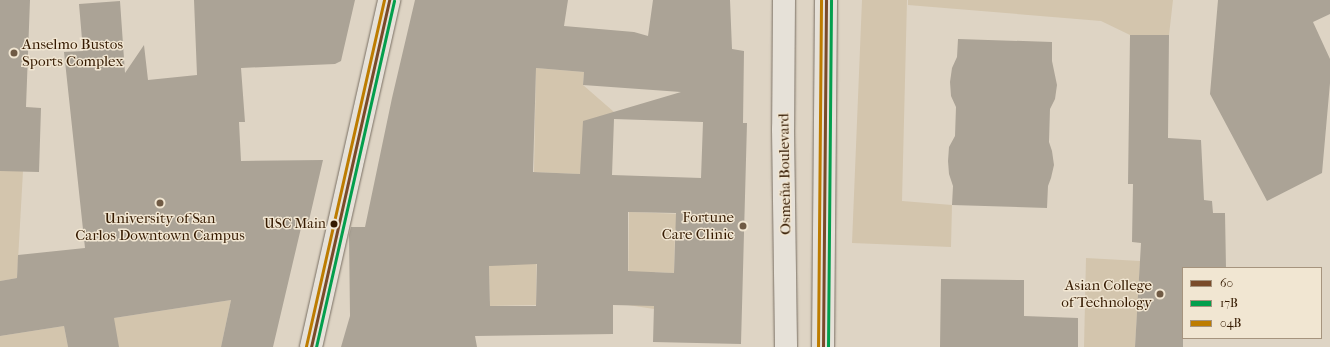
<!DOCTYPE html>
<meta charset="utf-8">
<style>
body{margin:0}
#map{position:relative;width:1330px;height:347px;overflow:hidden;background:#ded4c4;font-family:"IM FELL French Canon",serif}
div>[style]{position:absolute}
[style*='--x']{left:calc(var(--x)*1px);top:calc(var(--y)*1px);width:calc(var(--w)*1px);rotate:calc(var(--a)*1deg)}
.green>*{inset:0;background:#d3c5ad}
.building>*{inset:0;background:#aba396}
.roads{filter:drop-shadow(0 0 1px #786e62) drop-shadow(0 0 1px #786e62)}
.secondary>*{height:22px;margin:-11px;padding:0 11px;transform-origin:11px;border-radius:11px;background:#e6e1d8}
.bus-1>*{height:3px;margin:-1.5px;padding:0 1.5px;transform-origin:1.5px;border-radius:1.5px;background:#7a4b2a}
.bus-2>*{height:3px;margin:-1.5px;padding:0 1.5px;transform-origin:1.5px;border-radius:1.5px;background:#039f4d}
.bus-3>*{height:3px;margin:-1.5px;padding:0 1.5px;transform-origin:1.5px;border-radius:1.5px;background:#bd7c00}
.dots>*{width:11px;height:11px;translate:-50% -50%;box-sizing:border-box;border:2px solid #f1e6d2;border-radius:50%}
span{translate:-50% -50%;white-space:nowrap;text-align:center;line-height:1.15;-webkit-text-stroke:3px #f1e6d2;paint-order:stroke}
.bus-label{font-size:14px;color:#351a00}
.right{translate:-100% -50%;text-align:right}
.poi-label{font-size:15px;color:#351a00}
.left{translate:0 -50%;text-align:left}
.street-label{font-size:15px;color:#351a00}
.legend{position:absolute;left:1182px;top:267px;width:140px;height:72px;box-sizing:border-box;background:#f1e6d2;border:1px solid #a6947e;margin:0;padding:5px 7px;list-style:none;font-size:12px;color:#351a00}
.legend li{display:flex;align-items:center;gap:8px;height:20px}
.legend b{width:20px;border:1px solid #a6947e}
</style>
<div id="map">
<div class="green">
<div style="clip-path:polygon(862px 0,907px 0,902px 201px,952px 205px,951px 247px,852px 243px)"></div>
<div style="clip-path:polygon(908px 0,1173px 0,1169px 35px,1130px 35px,1101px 21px,908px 5px)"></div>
<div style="clip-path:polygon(536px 68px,584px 72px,583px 85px,614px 112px,580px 174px,534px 172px)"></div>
<div style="clip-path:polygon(0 171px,23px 171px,17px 278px,0 281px)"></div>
<div style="clip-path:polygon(629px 212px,682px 214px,675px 230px,674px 273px,655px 272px,654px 309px,628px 305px)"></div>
<div style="clip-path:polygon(537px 230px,536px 305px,487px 306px,448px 303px,490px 301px,489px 266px)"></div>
<div style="clip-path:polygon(1086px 258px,1140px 261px,1135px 347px,1084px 347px)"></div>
<div style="clip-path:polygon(231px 300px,221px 347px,112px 347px,114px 318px)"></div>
<div style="clip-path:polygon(64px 326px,68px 347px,0 347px,0 336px)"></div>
</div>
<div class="building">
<div style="clip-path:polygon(0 0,30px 0,26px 107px,41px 108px,39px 172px,0 171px)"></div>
<div style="clip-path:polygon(194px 0,355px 0,341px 61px,335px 64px,241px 68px,245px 122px,239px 122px,241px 161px,323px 160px,307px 229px,301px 228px,273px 347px,221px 347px,231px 300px,114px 318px,119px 347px,68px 347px,64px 326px,0 336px,0 281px,17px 278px,18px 255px,85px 248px,64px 52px,83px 51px,79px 4px,120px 1px,125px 73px,144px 45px,148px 80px,197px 75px)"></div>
<div style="clip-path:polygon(evenodd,415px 0,568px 0,564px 26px,634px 32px,648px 36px,653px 0,730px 0,732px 49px,744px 51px,743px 123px,747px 123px,741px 344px,653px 342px,654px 306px,613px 305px,613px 334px,475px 336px,477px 347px,341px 347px,350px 316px,349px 235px,351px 227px,365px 227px,392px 98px,415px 0,536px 68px,584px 72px,583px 85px,681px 92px,583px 121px,580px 174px,533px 172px,536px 68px,415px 0,614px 119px,703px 122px,701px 178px,612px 175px,614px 119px,415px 0,628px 212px,676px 213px,674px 273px,628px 271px,628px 212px,415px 0,537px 264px,536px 306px,490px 306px,489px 266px,537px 264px)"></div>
<div style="clip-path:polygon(1218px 0,1330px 0,1330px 14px,1313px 22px,1330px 59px,1330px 83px,1322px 173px,1267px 201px,1210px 94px)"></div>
<div style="clip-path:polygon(1130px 35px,1169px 35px,1168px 138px,1201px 140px,1204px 200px,1212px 201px,1213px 213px,1225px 213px,1226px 268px,1183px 268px,1183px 347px,1135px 347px,1141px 243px,1132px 242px,1133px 184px,1128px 184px)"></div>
<div style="clip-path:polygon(958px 39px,1052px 42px,1052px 61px,1057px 85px,1055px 99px,1050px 109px,1049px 142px,1052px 151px,1054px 165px,1051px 178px,1048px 186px,1047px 208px,952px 205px,953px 186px,949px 174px,948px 161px,949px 147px,955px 136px,956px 107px,951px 96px,950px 82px,952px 68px,957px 57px)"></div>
<div style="clip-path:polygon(941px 279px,1024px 280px,1024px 316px,1078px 318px,1078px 347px,940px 347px)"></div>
</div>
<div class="roads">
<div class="secondary">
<div style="--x:784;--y:0;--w:129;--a:90.4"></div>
<div style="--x:783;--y:129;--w:218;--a:89.2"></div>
<div style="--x:311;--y:347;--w:356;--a:-77.3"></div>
<div style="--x:823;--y:347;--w:347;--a:-89.5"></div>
</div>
</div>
<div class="bus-1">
<div style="--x:311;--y:347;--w:356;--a:-77.3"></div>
<div style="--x:823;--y:347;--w:347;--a:-89.5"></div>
</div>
<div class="bus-2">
<div style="--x:316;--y:347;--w:355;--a:-77.3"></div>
<div style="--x:828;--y:347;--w:347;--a:-89.5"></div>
</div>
<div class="bus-3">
<div style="--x:306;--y:346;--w:355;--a:-77.3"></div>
<div style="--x:818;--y:347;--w:347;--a:-89.5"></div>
</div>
<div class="dots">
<div style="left:14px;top:53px;background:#705b45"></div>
<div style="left:160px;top:203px;background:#705b45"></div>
<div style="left:334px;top:224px;background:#351a00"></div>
<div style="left:743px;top:226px;background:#705b45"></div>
<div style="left:1160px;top:294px;background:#705b45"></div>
</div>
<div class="bus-label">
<span class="right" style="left:326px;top:224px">USC Main</span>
</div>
<div class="poi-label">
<span class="left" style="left:22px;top:53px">Anselmo Bustos<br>Sports Complex</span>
<span class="right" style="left:734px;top:226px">Fortune<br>Care Clinic</span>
<span style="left:160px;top:227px">University of San<br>Carlos Downtown Campus</span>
<span class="right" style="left:1152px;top:294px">Asian College<br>of Technology</span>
</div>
<div class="street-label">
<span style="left:785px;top:174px;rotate:-91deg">Osmeña Boulevard</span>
</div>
<ul class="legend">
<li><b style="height:5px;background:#7a4b2a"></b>60</li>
<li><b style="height:5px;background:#039f4d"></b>17B</li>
<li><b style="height:5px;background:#bd7c00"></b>04B</li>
</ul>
</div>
